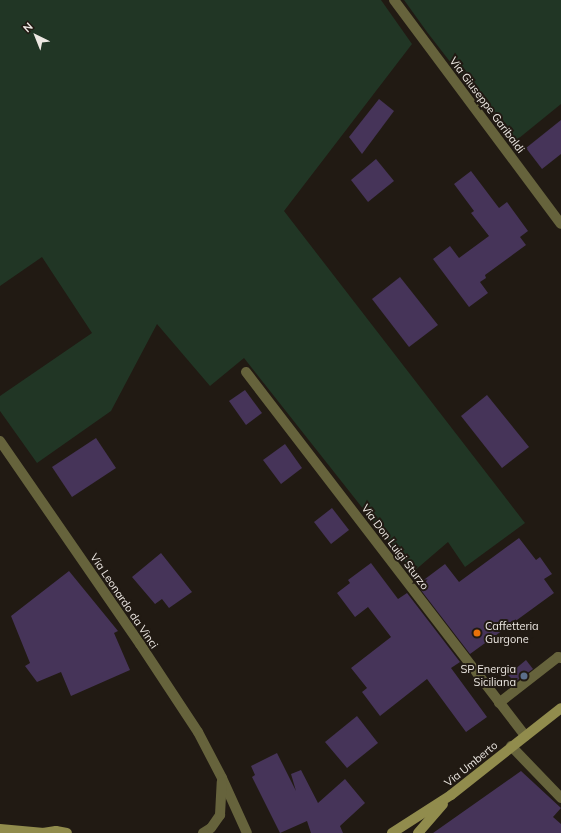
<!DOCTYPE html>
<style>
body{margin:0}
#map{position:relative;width:561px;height:833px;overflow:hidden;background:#211a13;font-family:Mulish,sans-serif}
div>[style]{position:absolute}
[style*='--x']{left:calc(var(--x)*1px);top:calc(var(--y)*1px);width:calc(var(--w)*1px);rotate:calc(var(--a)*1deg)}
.green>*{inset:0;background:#213625}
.building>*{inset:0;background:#463459}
.lane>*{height:10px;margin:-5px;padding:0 5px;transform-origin:5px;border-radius:5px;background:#66633c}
.street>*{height:10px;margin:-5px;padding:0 5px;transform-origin:5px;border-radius:5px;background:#66633c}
.secondary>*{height:10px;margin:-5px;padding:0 5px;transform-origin:5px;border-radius:5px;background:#918c4d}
.dots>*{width:11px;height:11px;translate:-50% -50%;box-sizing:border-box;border:2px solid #211a13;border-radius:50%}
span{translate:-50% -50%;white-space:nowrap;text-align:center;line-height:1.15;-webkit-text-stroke:4px #211a13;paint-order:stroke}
.street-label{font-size:11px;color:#ede8e3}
.poi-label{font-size:11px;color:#ede8e3}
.left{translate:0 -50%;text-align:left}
.right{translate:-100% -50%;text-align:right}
.north{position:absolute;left:16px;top:16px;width:40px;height:40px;-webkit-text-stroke:3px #211a13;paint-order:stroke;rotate:317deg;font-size:11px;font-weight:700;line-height:16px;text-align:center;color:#ede8e3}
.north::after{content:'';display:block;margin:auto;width:14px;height:18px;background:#ede8e3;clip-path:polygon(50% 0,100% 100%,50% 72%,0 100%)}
</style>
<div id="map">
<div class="green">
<div style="clip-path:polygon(0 0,381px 0,412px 44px,284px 211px,525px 523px,465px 567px,448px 542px,413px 572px,244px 358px,210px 386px,157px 324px,111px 411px,37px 463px,0 411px,0 396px,92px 333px,42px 257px,0 286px)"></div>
<div style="clip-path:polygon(404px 0,561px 0,561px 104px,513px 143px,427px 32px)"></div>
</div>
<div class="building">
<div style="clip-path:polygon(379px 99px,394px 111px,362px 154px,349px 137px)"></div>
<div style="clip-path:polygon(561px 120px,561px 154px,542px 169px,526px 148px)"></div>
<div style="clip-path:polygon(376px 159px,394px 181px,368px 202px,351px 180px)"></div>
<div style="clip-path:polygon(471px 171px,499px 208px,507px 202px,528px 231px,520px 237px,526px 245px,485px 275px,486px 278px,480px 282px,488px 293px,469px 307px,433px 259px,450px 246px,459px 258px,489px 236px,471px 213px,474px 211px,454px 184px)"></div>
<div style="clip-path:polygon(400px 277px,438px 325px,409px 347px,372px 299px)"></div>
<div style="clip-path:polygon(245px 390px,262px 413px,246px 425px,229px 401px)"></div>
<div style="clip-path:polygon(487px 395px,529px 447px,502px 468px,461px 416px)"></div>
<div style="clip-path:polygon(96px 438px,116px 468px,72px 497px,52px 467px)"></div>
<div style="clip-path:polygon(285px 444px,302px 468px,281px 484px,263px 460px)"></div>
<div style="clip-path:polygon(332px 508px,349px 530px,331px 544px,314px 522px)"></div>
<div style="clip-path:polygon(519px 538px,536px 560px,540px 557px,552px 574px,544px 579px,554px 593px,470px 654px,417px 585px,445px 564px,459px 582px)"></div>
<div style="clip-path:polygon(161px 553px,192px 592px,169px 608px,162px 599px,155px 604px,132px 577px)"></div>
<div style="clip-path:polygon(371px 563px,398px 599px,407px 593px,460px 662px,451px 668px,487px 717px,466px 732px,427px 679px,380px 716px,362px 692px,367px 688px,351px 668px,391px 637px,368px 607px,355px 617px,337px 593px,350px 583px,348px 580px)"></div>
<div style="clip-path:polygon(69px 571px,118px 631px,114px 633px,130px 670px,71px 696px,61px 672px,37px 682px,25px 666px,30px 663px,11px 616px)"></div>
<div style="clip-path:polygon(526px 660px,533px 669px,515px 682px,508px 675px)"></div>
<div style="clip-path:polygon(357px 716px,378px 743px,347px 768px,325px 742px)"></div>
<div style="clip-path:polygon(277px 753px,296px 791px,291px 774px,301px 770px,318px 803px,345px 779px,365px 803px,340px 826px,343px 833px,311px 833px,307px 821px,280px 833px,252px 777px,255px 775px,251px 766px)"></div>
<div style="clip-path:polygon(521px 771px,561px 808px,553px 817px,561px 824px,561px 833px,433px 833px)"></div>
</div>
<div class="lane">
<div style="--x:499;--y:703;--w:75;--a:-37.9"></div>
<div style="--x:558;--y:657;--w:3;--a:18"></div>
</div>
<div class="street">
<div style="--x:394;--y:0;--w:279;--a:53.3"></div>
<div style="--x:246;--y:372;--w:459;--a:52.5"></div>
<div style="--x:0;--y:441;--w:247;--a:55.4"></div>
<div style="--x:140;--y:644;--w:105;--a:56.6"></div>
<div style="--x:198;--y:732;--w:52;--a:62.4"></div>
<div style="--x:222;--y:778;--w:60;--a:65.6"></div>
<div style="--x:511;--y:746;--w:72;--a:46.1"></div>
<div style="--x:203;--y:833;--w:9;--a:-32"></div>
<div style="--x:211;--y:828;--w:16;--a:-55"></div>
<div style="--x:220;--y:815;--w:33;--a:-87"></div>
</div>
<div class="secondary">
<div style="--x:0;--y:829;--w:44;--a:5.2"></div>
<div style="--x:43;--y:833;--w:13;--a:-9"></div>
<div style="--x:56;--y:831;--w:11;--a:10"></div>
<div style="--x:392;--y:833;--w:70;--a:-32.8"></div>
<div style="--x:451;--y:795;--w:140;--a:-38.3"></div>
<div style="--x:418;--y:833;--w:38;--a:-49"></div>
</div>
<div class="dots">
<div style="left:477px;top:633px;background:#e8710a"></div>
<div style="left:524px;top:676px;background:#5c6f8a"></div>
</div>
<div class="street-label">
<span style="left:487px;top:105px;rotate:53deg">Via Giuseppe Garibaldi</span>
<span style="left:395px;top:547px;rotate:53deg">Via Don Luigi Sturzo</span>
<span style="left:124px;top:601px;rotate:56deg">Via Leonardo da Vinci</span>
<span style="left:471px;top:764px;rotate:-39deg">Via Umberto</span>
</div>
<div class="poi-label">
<span class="left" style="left:485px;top:633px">Caffetteria<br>Gurgone</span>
<span class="right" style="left:516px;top:676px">SP Energia<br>Siciliana</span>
</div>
<div class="north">N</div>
</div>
